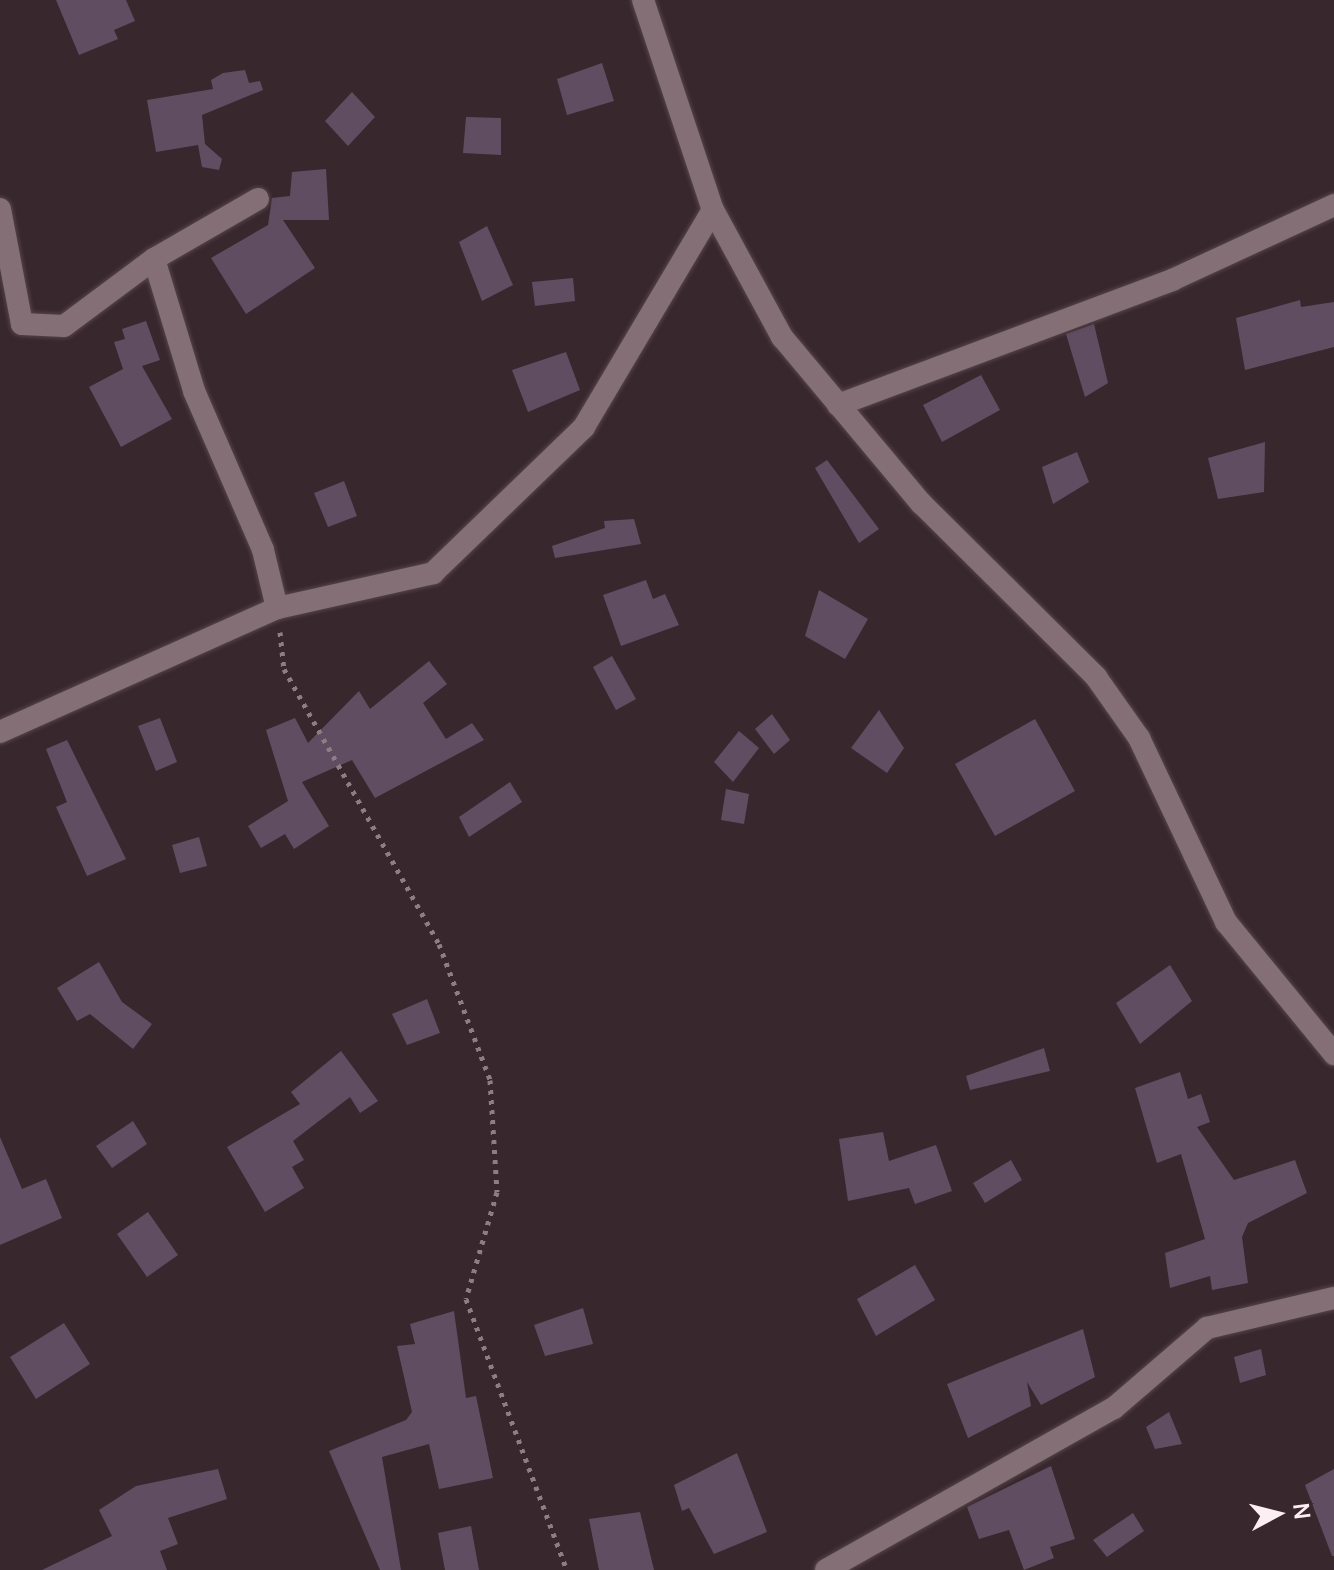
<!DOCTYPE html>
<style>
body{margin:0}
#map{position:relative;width:1334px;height:1570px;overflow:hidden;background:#38272d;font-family:Manrope,sans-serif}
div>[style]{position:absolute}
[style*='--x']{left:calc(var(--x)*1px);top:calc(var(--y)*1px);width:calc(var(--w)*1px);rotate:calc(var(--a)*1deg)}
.building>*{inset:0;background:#614d62}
.path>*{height:5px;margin-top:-2.5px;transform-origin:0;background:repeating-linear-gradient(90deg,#8d7e83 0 4px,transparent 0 10px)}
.roads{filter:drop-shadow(0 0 2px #54454a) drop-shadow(0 0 2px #54454a)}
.minor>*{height:22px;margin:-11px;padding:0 11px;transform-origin:11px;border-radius:11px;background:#846f76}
span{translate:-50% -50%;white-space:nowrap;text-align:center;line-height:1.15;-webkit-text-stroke:6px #38272d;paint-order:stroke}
.north{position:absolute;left:1238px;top:1474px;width:80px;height:80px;-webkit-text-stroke:6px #38272d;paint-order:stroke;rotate:83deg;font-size:22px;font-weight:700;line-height:32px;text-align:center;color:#fceff3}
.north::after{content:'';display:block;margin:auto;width:28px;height:36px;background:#fceff3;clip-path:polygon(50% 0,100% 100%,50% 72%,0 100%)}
</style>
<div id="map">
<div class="building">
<div style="clip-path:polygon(56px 0,126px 0,135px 21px,114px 30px,118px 39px,79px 55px)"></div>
<div style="clip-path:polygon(602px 63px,614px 101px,567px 115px,557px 79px)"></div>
<div style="clip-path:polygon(245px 70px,249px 83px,260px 81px,263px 90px,202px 115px,205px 144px,222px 159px,219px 170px,202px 167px,198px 145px,156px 152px,147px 100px,213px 89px,211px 80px,223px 73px)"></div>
<div style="clip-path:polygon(352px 92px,375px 117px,348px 146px,325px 121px)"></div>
<div style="clip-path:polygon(466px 117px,501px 118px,501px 155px,463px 153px)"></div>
<div style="clip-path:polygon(326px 169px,329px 220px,283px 220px,315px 268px,246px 314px,211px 258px,268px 225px,272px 198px,290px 196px,292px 172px)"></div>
<div style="clip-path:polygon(487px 226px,513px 285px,482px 301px,459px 242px)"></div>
<div style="clip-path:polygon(573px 278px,575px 301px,535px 306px,532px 282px)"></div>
<div style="clip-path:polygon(1300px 300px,1301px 307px,1334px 302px,1334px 347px,1245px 370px,1236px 318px)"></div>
<div style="clip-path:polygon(146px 321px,160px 360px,142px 366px,172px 419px,121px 447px,89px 387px,123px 369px,114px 342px,125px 339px,122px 329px)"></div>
<div style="clip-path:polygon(1094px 324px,1108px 383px,1085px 397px,1066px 334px)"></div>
<div style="clip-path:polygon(566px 352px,580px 390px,528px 412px,512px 370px)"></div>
<div style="clip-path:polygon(981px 375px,1000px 410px,942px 442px,923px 405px)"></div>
<div style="clip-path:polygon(1265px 442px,1264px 492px,1218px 499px,1208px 458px)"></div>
<div style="clip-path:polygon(1077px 452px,1089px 482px,1053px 504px,1042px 467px)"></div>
<div style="clip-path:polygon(827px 460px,879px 529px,859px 543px,815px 468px)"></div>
<div style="clip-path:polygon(344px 481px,357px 516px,328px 527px,314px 493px)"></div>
<div style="clip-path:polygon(634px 519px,641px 544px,555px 558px,552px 546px,605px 528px,604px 521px)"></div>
<div style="clip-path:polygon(646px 580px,653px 599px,665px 594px,679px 625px,621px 646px,603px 595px)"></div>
<div style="clip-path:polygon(819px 590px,868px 619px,845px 659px,805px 636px)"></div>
<div style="clip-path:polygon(612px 656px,636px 699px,616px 710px,593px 667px)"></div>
<div style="clip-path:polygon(429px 661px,447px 684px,423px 703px,446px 739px,472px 723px,484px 740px,375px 798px,352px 760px,302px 782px,329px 826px,294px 849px,285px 834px,261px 848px,248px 826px,288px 801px,266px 730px,295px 718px,308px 743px,359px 691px,370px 709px)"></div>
<div style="clip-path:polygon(879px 710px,904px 748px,887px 773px,851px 748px)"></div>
<div style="clip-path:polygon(772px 714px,790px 740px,774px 754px,755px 729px)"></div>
<div style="clip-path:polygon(160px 718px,177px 762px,156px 771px,138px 726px)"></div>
<div style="clip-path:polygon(1035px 719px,1075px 791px,995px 836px,955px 764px)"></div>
<div style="clip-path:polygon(739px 731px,759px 748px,733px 782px,714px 762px)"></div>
<div style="clip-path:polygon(67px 740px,126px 859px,87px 876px,56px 807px,67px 802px,46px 749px)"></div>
<div style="clip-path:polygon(510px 782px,522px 802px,469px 837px,459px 817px)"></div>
<div style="clip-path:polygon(726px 789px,749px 794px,744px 824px,721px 820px)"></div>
<div style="clip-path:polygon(199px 837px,207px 866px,180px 873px,172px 845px)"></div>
<div style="clip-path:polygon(99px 962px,122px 1002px,152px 1024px,133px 1049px,90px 1014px,77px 1021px,57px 988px)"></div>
<div style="clip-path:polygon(1170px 965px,1192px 1001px,1140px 1044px,1116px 1003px)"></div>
<div style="clip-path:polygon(427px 999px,440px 1033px,407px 1045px,392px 1014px)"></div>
<div style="clip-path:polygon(1044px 1048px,1050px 1071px,970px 1090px,966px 1076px)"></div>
<div style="clip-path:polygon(341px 1051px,378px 1101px,360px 1113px,350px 1097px,293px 1141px,304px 1160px,292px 1167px,304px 1188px,265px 1212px,227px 1147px,300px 1104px,291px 1092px)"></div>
<div style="clip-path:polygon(1180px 1072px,1188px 1099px,1201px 1094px,1210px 1122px,1197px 1127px,1234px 1180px,1295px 1160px,1307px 1193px,1248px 1223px,1242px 1237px,1248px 1283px,1212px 1290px,1210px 1276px,1170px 1288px,1165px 1253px,1205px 1239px,1181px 1154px,1157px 1163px,1135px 1088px)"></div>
<div style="clip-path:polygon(133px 1121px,147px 1144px,112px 1168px,96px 1146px)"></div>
<div style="clip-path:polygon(883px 1132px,889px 1161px,936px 1145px,952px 1191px,915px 1204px,909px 1188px,848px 1201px,839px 1139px)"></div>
<div style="clip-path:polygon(0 1137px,22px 1189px,46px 1179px,62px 1218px,0 1245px)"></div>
<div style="clip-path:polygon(1011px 1160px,1022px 1180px,985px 1203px,973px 1183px)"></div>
<div style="clip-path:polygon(148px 1212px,178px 1255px,147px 1277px,117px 1234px)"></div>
<div style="clip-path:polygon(915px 1265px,935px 1300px,876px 1336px,857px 1299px)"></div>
<div style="clip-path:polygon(583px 1308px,593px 1344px,545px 1356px,534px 1325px)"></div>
<div style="clip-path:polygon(454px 1311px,466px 1398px,476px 1396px,493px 1478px,439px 1489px,429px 1444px,382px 1457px,401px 1570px,380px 1570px,329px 1451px,406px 1420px,412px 1412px,397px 1346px,415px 1344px,410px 1324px)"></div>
<div style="clip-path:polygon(64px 1323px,90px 1364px,36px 1399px,10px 1357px)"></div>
<div style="clip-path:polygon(1083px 1329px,1095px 1377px,1041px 1405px,1027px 1382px,1031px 1406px,968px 1438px,947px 1384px)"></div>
<div style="clip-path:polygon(1261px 1349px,1266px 1375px,1240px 1383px,1234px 1357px)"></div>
<div style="clip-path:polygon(1169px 1412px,1182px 1444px,1155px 1449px,1146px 1427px)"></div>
<div style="clip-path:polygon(737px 1453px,767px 1532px,714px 1554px,689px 1508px,682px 1511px,674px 1485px)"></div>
<div style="clip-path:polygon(1051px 1466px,1075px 1539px,1050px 1547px,1054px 1558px,1024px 1570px,1009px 1530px,979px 1539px,967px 1507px)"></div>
<div style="clip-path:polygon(218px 1469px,227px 1499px,168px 1518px,178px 1544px,160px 1551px,167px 1570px,42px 1570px,112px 1536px,99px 1510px,136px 1486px)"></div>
<div style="clip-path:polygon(1334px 1469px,1334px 1556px,1332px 1556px,1305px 1485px)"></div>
<div style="clip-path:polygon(640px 1512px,654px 1570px,599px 1570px,589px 1519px)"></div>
<div style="clip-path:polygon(1133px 1513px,1144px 1531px,1107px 1557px,1093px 1540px)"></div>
<div style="clip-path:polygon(471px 1526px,479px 1570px,445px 1570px,438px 1533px)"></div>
</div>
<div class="path">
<div style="--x:280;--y:632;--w:37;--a:84"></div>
<div style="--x:284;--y:669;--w:316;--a:60.6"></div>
<div style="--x:439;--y:944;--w:145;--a:69.4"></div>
<div style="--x:490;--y:1080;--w:112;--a:86.4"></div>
<div style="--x:497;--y:1192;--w:111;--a:106.2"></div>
<div style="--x:466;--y:1299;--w:289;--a:69.6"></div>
</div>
<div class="roads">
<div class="minor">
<div style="--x:643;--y:0;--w:221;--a:71.6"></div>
<div style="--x:713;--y:210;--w:145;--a:61.5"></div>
<div style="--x:782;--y:337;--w:217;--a:50.1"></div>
<div style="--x:921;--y:503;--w:247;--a:44.8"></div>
<div style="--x:1096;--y:677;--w:75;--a:54.8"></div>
<div style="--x:1139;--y:738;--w:204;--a:64.7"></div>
<div style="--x:1226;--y:922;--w:171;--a:50.7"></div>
<div style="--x:0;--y:209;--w:117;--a:79.2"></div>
<div style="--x:22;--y:324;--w:42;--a:2.7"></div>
<div style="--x:64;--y:326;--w:112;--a:-36.7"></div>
<div style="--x:154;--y:259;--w:120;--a:-30"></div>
<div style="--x:154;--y:259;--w:138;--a:73.1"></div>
<div style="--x:194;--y:391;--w:173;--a:66.5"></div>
<div style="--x:263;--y:550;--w:60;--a:76.4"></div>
<div style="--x:838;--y:405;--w:357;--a:-20.5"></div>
<div style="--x:1172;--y:280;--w:179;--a:-24.8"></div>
<div style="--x:0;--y:732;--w:303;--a:-24.1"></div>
<div style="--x:277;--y:608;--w:160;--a:-12.6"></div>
<div style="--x:433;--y:573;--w:210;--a:-44"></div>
<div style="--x:584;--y:427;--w:252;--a:-59.3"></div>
<div style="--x:826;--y:1570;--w:330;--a:-29.4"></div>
<div style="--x:1114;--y:1408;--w:123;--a:-40.7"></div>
<div style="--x:1207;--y:1328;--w:130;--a:-13.3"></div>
</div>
</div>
<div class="north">N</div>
</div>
